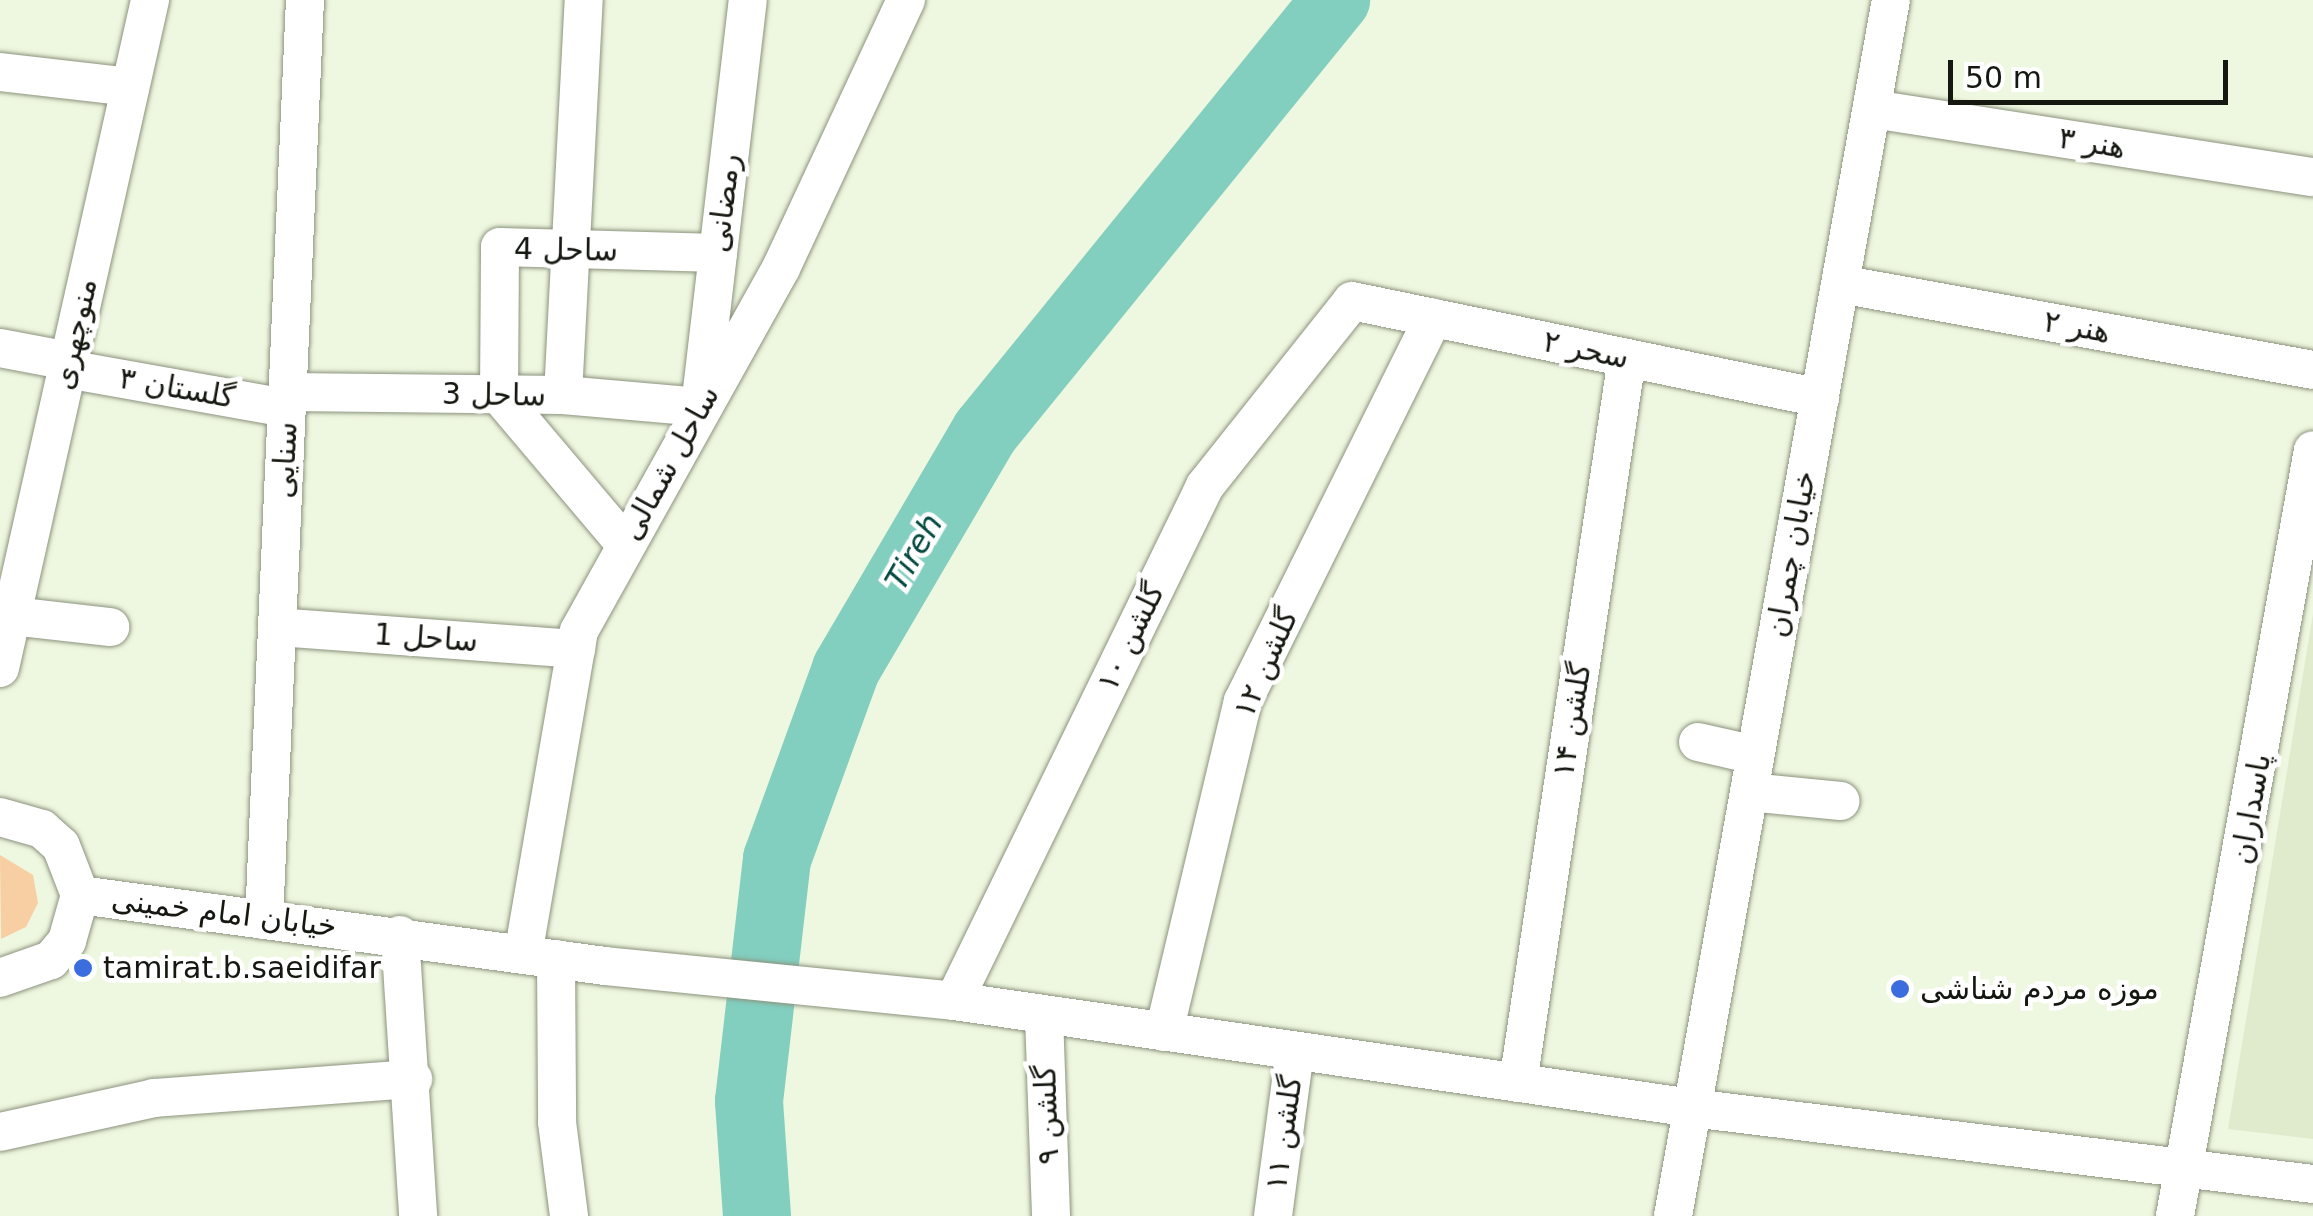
<!DOCTYPE html>
<meta charset="utf-8">
<style>
body{margin:0}
#map{position:relative;width:2313px;height:1216px;overflow:hidden;background:#eef7df;font-family:"DejaVu Sans",Cairo,sans-serif}
div>[style]{position:absolute}
[style*='--x']{left:calc(var(--x)*1px);top:calc(var(--y)*1px);width:calc(var(--w)*1px);rotate:calc(var(--a)*1deg)}
.built>*{inset:0;background:#e0ebcd}
.green>*{inset:0;background:#f8cfa3}
.river>*{height:68px;margin:-34px;padding:0 34px;transform-origin:34px;border-radius:34px;background:#82cebf}
.roads{filter:drop-shadow(0 0 2px #8b937e) drop-shadow(0 0 2px #8b937e)}
.minor>*{height:38px;margin:-19px;padding:0 19px;transform-origin:19px;border-radius:19px;background:#fff}
.dots>*{width:28px;height:28px;translate:-50% -50%;box-sizing:border-box;border:5px solid #fff;border-radius:50%}
span{translate:-50% -50%;white-space:nowrap;text-align:center;line-height:1.15;-webkit-text-stroke:9px #fff;paint-order:stroke}
.street-label{font-size:30px;color:#151810}
.poi-label{font-size:30px;color:#151810}
.left{translate:0 -50%;text-align:left}
.water-label{font-size:32px;color:#024a40;font-style:italic}
.scale{position:absolute;left:1948px;top:60px;width:280px;height:45px;box-sizing:border-box;border:5px solid #151810;border-top:0;padding-left:12px;font-size:30px;line-height:35px;white-space:nowrap;color:#151810;-webkit-text-stroke:8px #fff;paint-order:stroke}
</style>
<div id="map">
<div class="built">
<div style="clip-path:polygon(2313px 614px,2313px 1139px,2228px 1129px)"></div>
</div>
<div class="green">
<div style="clip-path:polygon(0 855px,33px 875px,38px 903px,26px 927px,1px 939px)"></div>
</div>
<div class="river">
<div style="--x:757;--y:1216;--w:115;--a:-94"></div>
<div style="--x:749;--y:1101;--w:244;--a:-83.4"></div>
<div style="--x:777;--y:859;--w:202;--a:-70"></div>
<div style="--x:846;--y:669;--w:275;--a:-59.6"></div>
<div style="--x:985;--y:432;--w:557;--a:-50.91"></div>
</div>
<div class="roads">
<div class="minor">
<div style="--x:0;--y:72;--w:131;--a:6.6"></div>
<div style="--x:1872;--y:109;--w:446;--a:8.8"></div>
<div style="--x:1840;--y:284;--w:481;--a:10.3"></div>
<div style="--x:0;--y:348;--w:70;--a:10.7"></div>
<div style="--x:67;--y:369;--w:223;--a:10.1"></div>
<div style="--x:288;--y:392;--w:275;--a:0.6"></div>
<div style="--x:563;--y:395;--w:138;--a:5"></div>
<div style="--x:700;--y:407;--w:410;--a:-83.3"></div>
<div style="--x:563;--y:395;--w:396;--a:-87"></div>
<div style="--x:625;--y:544;--w:195;--a:-130.2"></div>
<div style="--x:499;--y:395;--w:148;--a:-89.6"></div>
<div style="--x:500;--y:247;--w:218;--a:1.6"></div>
<div style="--x:12;--y:616;--w:99;--a:6.4"></div>
<div style="--x:277;--y:627;--w:300;--a:4.2"></div>
<div style="--x:0;--y:668;--w:685;--a:-77.34"></div>
<div style="--x:1698;--y:742;--w:58;--a:12.8"></div>
<div style="--x:1749;--y:792;--w:92;--a:5.6"></div>
<div style="--x:0;--y:817;--w:44;--a:15.9"></div>
<div style="--x:42;--y:829;--w:25;--a:42"></div>
<div style="--x:61;--y:846;--w:53;--a:68.8"></div>
<div style="--x:80;--y:895;--w:48;--a:105.8"></div>
<div style="--x:67;--y:941;--w:25;--a:130"></div>
<div style="--x:51;--y:960;--w:54;--a:160.6"></div>
<div style="--x:80;--y:895;--w:530;--a:7.7"></div>
<div style="--x:605;--y:966;--w:351;--a:5.7"></div>
<div style="--x:954;--y:1001;--w:746;--a:8.25"></div>
<div style="--x:1692;--y:1108;--w:626;--a:6.98"></div>
<div style="--x:264;--y:920;--w:921;--a:-87.45"></div>
<div style="--x:400;--y:935;--w:282;--a:86.3"></div>
<div style="--x:523;--y:955;--w:329;--a:-80.2"></div>
<div style="--x:579;--y:631;--w:415;--a:-60.9"></div>
<div style="--x:781;--y:268;--w:296;--a:-65"></div>
<div style="--x:556;--y:959;--w:163;--a:89.6"></div>
<div style="--x:557;--y:1122;--w:95;--a:82.7"></div>
<div style="--x:954;--y:1001;--w:573;--a:-64.02"></div>
<div style="--x:1205;--y:486;--w:236;--a:-51.5"></div>
<div style="--x:1352;--y:301;--w:478;--a:11.7"></div>
<div style="--x:1044;--y:1015;--w:201;--a:88"></div>
<div style="--x:1164;--y:1032;--w:340;--a:-76.6"></div>
<div style="--x:1243;--y:701;--w:428;--a:-63.6"></div>
<div style="--x:1518;--y:1083;--w:733;--a:-81.45"></div>
<div style="--x:0;--y:1132;--w:158;--a:-12.4"></div>
<div style="--x:154;--y:1098;--w:260;--a:-4.2"></div>
<div style="--x:1273;--y:1216;--w:166;--a:-82.4"></div>
<div style="--x:1673;--y:1216;--w:1235;--a:-79.84"></div>
<div style="--x:2175;--y:1216;--w:778;--a:-79.79"></div>
</div>
</div>
<div class="dots">
<div style="left:83px;top:968px;background:#3b6dde"></div>
<div style="left:1900px;top:989px;background:#3b6dde"></div>
</div>
<div class="street-label">
<span style="left:2092px;top:143px;rotate:9deg">هنر ۳</span>
<span style="left:724px;top:203px;rotate:-83deg">رمضانی</span>
<span style="left:566px;top:250px;rotate:1deg">ساحل 4</span>
<span style="left:2077px;top:327px;rotate:10deg">هنر ۲</span>
<span style="left:75px;top:334px;rotate:-77deg">منوچهری</span>
<span style="left:1586px;top:350px;rotate:12deg">سحر ۲</span>
<span style="left:177px;top:388px;rotate:10deg">گلستان ۳</span>
<span style="left:494px;top:395px;rotate:1deg">ساحل 3</span>
<span style="left:285px;top:460px;rotate:-87deg">سنایی</span>
<span style="left:670px;top:463px;rotate:-61deg">ساحل شمالی</span>
<span style="left:1791px;top:554px;rotate:-80deg">خیابان چمران</span>
<span style="left:1131px;top:637px;rotate:-64deg">گلشن ۱۰</span>
<span style="left:426px;top:638px;rotate:4deg">ساحل 1</span>
<span style="left:1266px;top:663px;rotate:-66deg">گلشن ۱۲</span>
<span style="left:1572px;top:720px;rotate:-81deg">گلشن ۱۴</span>
<span style="left:2251px;top:809px;rotate:-80deg">پاسداران</span>
<span style="left:224px;top:913px;rotate:7deg">خیابان امام خمینی</span>
<span style="left:1047px;top:1115px;rotate:-92deg">گلشن ۹</span>
<span style="left:1284px;top:1133px;rotate:-82deg">گلشن ۱۱</span>
</div>
<div class="poi-label">
<span class="left" style="left:103px;top:968px">tamirat.b.saeidifar</span>
<span class="left" style="left:1920px;top:989px">موزه مردم شناشی</span>
</div>
<div class="water-label">
<span style="left:914px;top:552px;rotate:-60deg">Tireh</span>
</div>
<div class="scale">50 m</div>
</div>
